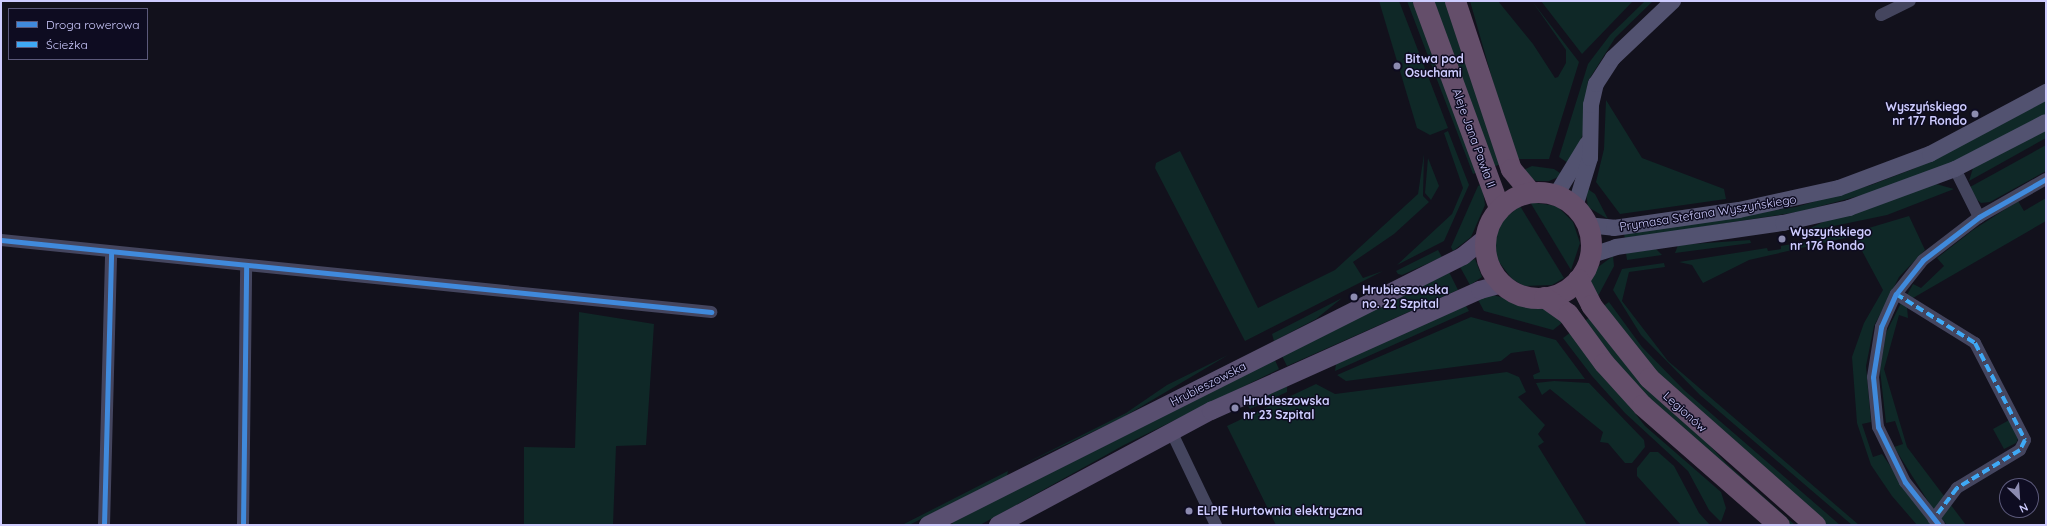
<!DOCTYPE html>
<meta charset="utf-8">
<style>
body{margin:0}
#map{position:relative;width:2047px;height:526px;overflow:hidden;background:#12111c;font-family:Quicksand,sans-serif}
div>[style]{position:absolute}
[style*='--x']{left:calc(var(--x)*1px);top:calc(var(--y)*1px);width:calc(var(--w)*1px);rotate:calc(var(--a)*1deg)}
.green>*{inset:0;background:#0f2827}
.street>*{height:12px;margin:-6px;padding:0 6px;transform-origin:6px;border-radius:6px;background:#44455e}
.secondary>*{height:16px;margin:-8px;padding:0 8px;transform-origin:8px;border-radius:8px;background:#525270}
.primary>*{height:18px;margin:-9px;padding:0 9px;transform-origin:9px;border-radius:9px;background:#594f70}
.highway>*{height:21px;margin:-10.5px;padding:0 10.5px;transform-origin:10.5px;border-radius:10.5px;background:#644e6a}
.highway>.ring{margin:-10.5px;padding:0;box-sizing:content-box;background:none;border:21px solid #644e6a;border-radius:50%}
.quiet>*{height:4px;margin-top:-2px;transform-origin:0;background:repeating-linear-gradient(90deg,#3fa9f5 0 8px,transparent 0 12px)}
.cycleway>*{height:5px;margin:-2.5px;padding:0 2.5px;transform-origin:2.5px;border-radius:2.5px;background:#408adc}
.dots>*{width:11px;height:11px;translate:-50% -50%;box-sizing:border-box;border:2px solid #0e0c21;border-radius:50%}
span{translate:-50% -50%;white-space:nowrap;text-align:center;line-height:1.15;-webkit-text-stroke:3px #0e0c21;paint-order:stroke}
.poi-label{font-size:12px;color:#ceccff;font-weight:700}
.left{translate:0 -50%;text-align:left}
.right{translate:-100% -50%;text-align:right}
.street-label{font-size:12px;color:#ceccff}
.frame{position:absolute;inset:0;border:2px solid #ceccff;pointer-events:none}
.legend{position:absolute;left:8px;top:8px;width:140px;height:52px;box-sizing:border-box;background:#0e0c21;border:1px solid #5b597a;margin:0;padding:5px 7px;list-style:none;font-size:12px;color:#ceccff}
.legend li{display:flex;align-items:center;gap:8px;height:20px}
.legend b{width:20px;border:1px solid #5b597a}
.north{position:absolute;left:1999px;top:478px;width:40px;height:40px;box-sizing:border-box;background:#0e0c21;border:1px solid #5b597a;border-radius:50%;rotate:155deg;font-size:11px;font-weight:700;line-height:16px;text-align:center;color:#ceccff}
.north::after{content:'';display:block;margin:auto;width:14px;height:18px;background:#8c8bb0;clip-path:polygon(50% 0,100% 100%,50% 72%,0 100%)}
</style>
<div id="map">
<div class="green">
<div style="clip-path:polygon(1379px 1px,1399px 1px,1448px 128px,1430px 135px,1417px 128px)"></div>
<div style="clip-path:polygon(1407px 1px,1412px 1px,1419px 14px,1478px 172px,1473px 174px)"></div>
<div style="clip-path:polygon(1430px 1px,1448px 1px,1502px 164px,1492px 167px)"></div>
<div style="clip-path:polygon(1470px 1px,1498px 1px,1533px 44px,1555px 78px,1558px 77px,1566px 63px,1566px 50px,1532px 1px,1579px 62px,1549px 159px,1515px 159px)"></div>
<div style="clip-path:polygon(1541px 1px,1633px 1px,1582px 54px)"></div>
<div style="clip-path:polygon(1645px 1px,1653px 1px,1615px 38px,1588px 81px,1583px 134px,1571px 165px,1559px 157px,1588px 64px,1610px 35px)"></div>
<div style="clip-path:polygon(1606px 100px,1642px 158px,1724px 189px,1726px 199px,1620px 214px,1596px 182px,1604px 149px)"></div>
<div style="clip-path:polygon(2046px 100px,2046px 114px,1951px 163px,1874px 192px,1798px 212px,1625px 239px,1624px 234px,1796px 207px,1871px 185px,1913px 169px)"></div>
<div style="clip-path:polygon(2046px 129px,2046px 138px,1969px 181px,1973px 168px)"></div>
<div style="clip-path:polygon(1448px 131px,1469px 185px,1444px 241px,1397px 265px,1452px 214px,1463px 188px,1444px 133px)"></div>
<div style="clip-path:polygon(2046px 145px,2046px 171px,1990px 202px,1981px 203px,1975px 198px,1970px 187px)"></div>
<div style="clip-path:polygon(1180px 151px,1258px 308px,1335px 270px,1418px 194px,1424px 154px,1423px 196px,1429px 202px,1394px 234px,1353px 262px,1363px 278px,1383px 271px,1245px 341px,1155px 168px,1156px 163px)"></div>
<div style="clip-path:polygon(1428px 158px,1439px 186px,1431px 200px,1425px 193px)"></div>
<div style="clip-path:polygon(1532px 166px,1554px 169px,1563px 175px,1549px 181px,1536px 181px,1521px 171px)"></div>
<div style="clip-path:polygon(1482px 184px,1485px 205px,1471px 237px,1453px 251px,1451px 247px,1478px 186px)"></div>
<div style="clip-path:polygon(1936px 184px,1954px 189px,1887px 215px,1800px 233px,1825px 221px)"></div>
<div style="clip-path:polygon(1585px 187px,1595px 194px,1608px 219px,1588px 207px)"></div>
<div style="clip-path:polygon(2046px 198px,2046px 221px,1913px 298px,1907px 295px,1913px 284px,1921px 288px,1944px 266px,1937px 258px,1973px 230px,2018px 201px,2024px 211px)"></div>
<div style="clip-path:polygon(1530px 202px,1557px 206px,1573px 222px,1580px 243px,1571px 270px)"></div>
<div style="clip-path:polygon(1520px 206px,1564px 278px,1552px 285px,1524px 286px,1512px 279px,1496px 258px,1494px 245px,1500px 222px)"></div>
<div style="clip-path:polygon(1909px 216px,1925px 250px,1899px 277px,1874px 326px,1866px 366px,1871px 422px,1862px 424px,1873px 457px,1882px 454px,1931px 525px,1917px 525px,1892px 496px,1871px 465px,1857px 423px,1852px 357px,1864px 323px,1883px 290px,1854px 236px,1749px 260px,1703px 283px,1692px 265px,1679px 262px,1767px 248px,1768px 251px,1781px 249px,1781px 246px,1852px 233px)"></div>
<div style="clip-path:polygon(1750px 240px,1751px 243px,1675px 253px,1678px 245px)"></div>
<div style="clip-path:polygon(1656px 249px,1662px 255px,1627px 260px,1626px 253px)"></div>
<div style="clip-path:polygon(1438px 250px,1442px 257px,1402px 275px,1398px 274px,1396px 271px)"></div>
<div style="clip-path:polygon(1613px 256px,1614px 266px,1597px 298px,1590px 284px,1594px 270px)"></div>
<div style="clip-path:polygon(1475px 259px,1482px 277px,1470px 285px,1459px 265px)"></div>
<div style="clip-path:polygon(1664px 263px,1665px 267px,1629px 272px,1622px 301px,1668px 361px,1859px 525px,1852px 525px,1700px 395px,1641px 335px,1613px 290px,1622px 269px)"></div>
<div style="clip-path:polygon(1448px 270px,1458px 290px,1287px 366px,1281px 354px)"></div>
<div style="clip-path:polygon(1493px 295px,1546px 309px,1563px 322px,1553px 330px,1484px 311px,1477px 298px)"></div>
<div style="clip-path:polygon(1342px 298px,1316px 319px,1274px 341px,1272px 334px)"></div>
<div style="clip-path:polygon(1609px 302px,1642px 347px,1684px 390px,1840px 525px,1827px 525px,1663px 382px,1602px 307px)"></div>
<div style="clip-path:polygon(1901px 303px,1907px 307px,1908px 318px,1899px 315px,1884px 369px,1907px 447px,1966px 525px,1947px 525px,1931px 506px,1894px 447px,1903px 444px,1895px 421px,1886px 423px,1880px 370px,1886px 333px)"></div>
<div style="clip-path:polygon(1465px 304px,1469px 311px,1335px 371px,1336px 364px)"></div>
<div style="clip-path:polygon(579px 312px,654px 324px,646px 445px,616px 446px,613px 525px,524px 525px,524px 447px,575px 448px)"></div>
<div style="clip-path:polygon(1471px 317px,1556px 340px,1585px 379px,1534px 379px,1533px 375px,1540px 372px,1534px 350px,1511px 353px,1501px 361px,1346px 381px,1337px 375px)"></div>
<div style="clip-path:polygon(1590px 317px,1726px 463px,1795px 525px,1790px 525px,1651px 403px,1583px 322px)"></div>
<div style="clip-path:polygon(1571px 332px,1645px 426px,1721px 492px,1726px 508px,1721px 522px,1709px 510px,1688px 471px,1625px 413px,1592px 376px,1563px 338px)"></div>
<div style="clip-path:polygon(1228px 355px,1122px 418px,1018px 467px,1126px 413px,1167px 385px)"></div>
<div style="clip-path:polygon(1274px 358px,1279px 369px,1124px 445px,980px 525px,952px 525px,953px 521px)"></div>
<div style="clip-path:polygon(1507px 372px,1519px 377px,1526px 392px,1518px 397px,1545px 425px,1538px 434px,1544px 442px,1538px 446px,1587px 525px,1276px 525px,1227px 426px,1316px 384px,1335px 394px)"></div>
<div style="clip-path:polygon(1554px 381px,1589px 383px,1644px 440px,1645px 447px,1632px 463px,1625px 463px,1608px 443px,1600px 442px,1603px 432px,1550px 389px,1542px 395px,1536px 383px)"></div>
<div style="clip-path:polygon(1287px 383px,1287px 392px,1250px 409px,1248px 406px,1270px 391px)"></div>
<div style="clip-path:polygon(2011px 419px,2020px 435px,2016px 443px,2004px 449px,1993px 429px)"></div>
<div style="clip-path:polygon(1650px 452px,1658px 452px,1674px 466px,1699px 513px,1710px 525px,1681px 525px,1637px 476px,1637px 468px)"></div>
<div style="clip-path:polygon(1008px 471px,1007px 476px,909px 525px,902px 525px)"></div>
</div>
<div class="street">
<div style="--x:1881;--y:15;--w:32;--a:-26"></div>
<div style="--x:1955;--y:169;--w:54;--a:63.4"></div>
<div style="--x:1;--y:240;--w:714;--a:5.79"></div>
<div style="--x:1896;--y:294;--w:93;--a:31.8"></div>
<div style="--x:1975;--y:343;--w:109;--a:62.7"></div>
<div style="--x:2025;--y:440;--w:11;--a:117"></div>
<div style="--x:2020;--y:450;--w:74;--a:148.9"></div>
<div style="--x:1957;--y:488;--w:39;--a:127"></div>
<div style="--x:1171;--y:431;--w:104;--a:64.4"></div>
<div style="--x:104;--y:525;--w:272;--a:-88.5"></div>
<div style="--x:243;--y:525;--w:259;--a:-89.3"></div>
<div style="--x:1939;--y:525;--w:55;--a:-128.3"></div>
<div style="--x:1905;--y:482;--w:61;--a:-116.1"></div>
<div style="--x:1878;--y:427;--w:50;--a:-95.7"></div>
<div style="--x:1873;--y:377;--w:51;--a:-80.9"></div>
<div style="--x:1881;--y:327;--w:36;--a:-66"></div>
<div style="--x:1896;--y:294;--w:43;--a:-51.5"></div>
<div style="--x:1923;--y:260;--w:71;--a:-37.5"></div>
<div style="--x:1979;--y:217;--w:77;--a:-29.6"></div>
</div>
<div class="secondary">
<div style="--x:1556;--y:195;--w:60;--a:-58.7"></div>
<div style="--x:1575;--y:207;--w:51;--a:-73"></div>
<div style="--x:1590;--y:158;--w:53;--a:-88.9"></div>
<div style="--x:1591;--y:105;--w:22;--a:-77"></div>
<div style="--x:1596;--y:84;--w:31;--a:-57"></div>
<div style="--x:1613;--y:58;--w:83;--a:-43.5"></div>
<div style="--x:1587;--y:225;--w:27;--a:6"></div>
<div style="--x:1614;--y:228;--w:126;--a:-8.2"></div>
<div style="--x:1739;--y:210;--w:102;--a:-12.4"></div>
<div style="--x:1839;--y:188;--w:97;--a:-20.5"></div>
<div style="--x:1930;--y:154;--w:132;--a:-28.1"></div>
<div style="--x:1589;--y:256;--w:28;--a:-18"></div>
<div style="--x:1616;--y:247;--w:169;--a:-8.2"></div>
<div style="--x:1783;--y:223;--w:68;--a:-12.8"></div>
<div style="--x:1849;--y:208;--w:113;--a:-20.2"></div>
<div style="--x:1955;--y:169;--w:102;--a:-27.3"></div>
</div>
<div class="primary">
<div style="--x:928;--y:525;--w:599;--a:-26.69"></div>
<div style="--x:1463;--y:256;--w:28;--a:-39"></div>
<div style="--x:998;--y:525;--w:242;--a:-28.2"></div>
<div style="--x:1211;--y:411;--w:295;--a:-24.2"></div>
<div style="--x:1480;--y:290;--w:23;--a:-15"></div>
</div>
<div class="highway">
<div style="--x:1423;--y:1;--w:221;--a:69.8"></div>
<div style="--x:1455;--y:1;--w:177;--a:71.6"></div>
<div style="--x:1511;--y:169;--w:30;--a:50"></div>
<div class="ring" style="left:1485px;top:192px;width:85px;height:85px"></div>
<div style="--x:1578;--y:279;--w:29;--a:63"></div>
<div style="--x:1591;--y:305;--w:93;--a:51.5"></div>
<div style="--x:1649;--y:378;--w:222;--a:41.5"></div>
<div style="--x:1544;--y:297;--w:29;--a:35"></div>
<div style="--x:1568;--y:314;--w:61;--a:53.7"></div>
<div style="--x:1604;--y:363;--w:57;--a:47.9"></div>
<div style="--x:1642;--y:405;--w:182;--a:41.2"></div>
</div>
<div class="quiet">
<div style="--x:1896;--y:294;--w:93;--a:31.8"></div>
<div style="--x:1975;--y:343;--w:109;--a:62.7"></div>
<div style="--x:2025;--y:440;--w:11;--a:117"></div>
<div style="--x:2020;--y:450;--w:74;--a:148.9"></div>
<div style="--x:1957;--y:488;--w:39;--a:127"></div>
</div>
<div class="cycleway">
<div style="--x:1;--y:240;--w:714;--a:5.79"></div>
<div style="--x:104;--y:525;--w:272;--a:-88.5"></div>
<div style="--x:243;--y:525;--w:259;--a:-89.3"></div>
<div style="--x:1939;--y:525;--w:55;--a:-128.3"></div>
<div style="--x:1905;--y:482;--w:61;--a:-116.1"></div>
<div style="--x:1878;--y:427;--w:50;--a:-95.7"></div>
<div style="--x:1873;--y:377;--w:51;--a:-80.9"></div>
<div style="--x:1881;--y:327;--w:36;--a:-66"></div>
<div style="--x:1896;--y:294;--w:43;--a:-51.5"></div>
<div style="--x:1923;--y:260;--w:71;--a:-37.5"></div>
<div style="--x:1979;--y:217;--w:77;--a:-29.6"></div>
</div>
<div class="dots">
<div style="left:1397px;top:66px;background:#8c8bb0"></div>
<div style="left:1975px;top:114px;background:#8c8bb0"></div>
<div style="left:1782px;top:239px;background:#8c8bb0"></div>
<div style="left:1354px;top:297px;background:#8c8bb0"></div>
<div style="left:1235px;top:408px;background:#8c8bb0"></div>
<div style="left:1189px;top:511px;background:#8c8bb0"></div>
</div>
<div class="poi-label">
<span class="left" style="left:1405px;top:66px">Bitwa pod<br>Osuchami</span>
<span class="right" style="left:1967px;top:114px">Wyszyńskiego<br>nr 177 Rondo</span>
<span class="left" style="left:1790px;top:239px">Wyszyńskiego<br>nr 176 Rondo</span>
<span class="left" style="left:1362px;top:297px">Hrubieszowska<br>no. 22 Szpital</span>
<span class="left" style="left:1243px;top:408px">Hrubieszowska<br>nr 23 Szpital</span>
<span class="left" style="left:1197px;top:511px">ELPIE Hurtownia elektryczna</span>
</div>
<div class="street-label">
<span style="left:1474px;top:138px;rotate:70deg">Aleje Jana Pawła II</span>
<span style="left:1708px;top:213px;rotate:-9deg">Prymasa Stefana Wyszyńskiego</span>
<span style="left:1208px;top:384px;rotate:-27deg">Hrubieszowska</span>
<span style="left:1685px;top:412px;rotate:42deg">Legionów</span>
</div>
<div class="frame"></div>
<ul class="legend">
<li><b style="height:5px;background:#408adc"></b>Droga rowerowa</li>
<li><b style="height:5px;background:#3fa9f5"></b>Ścieżka</li>
</ul>
<div class="north">N</div>
</div>
